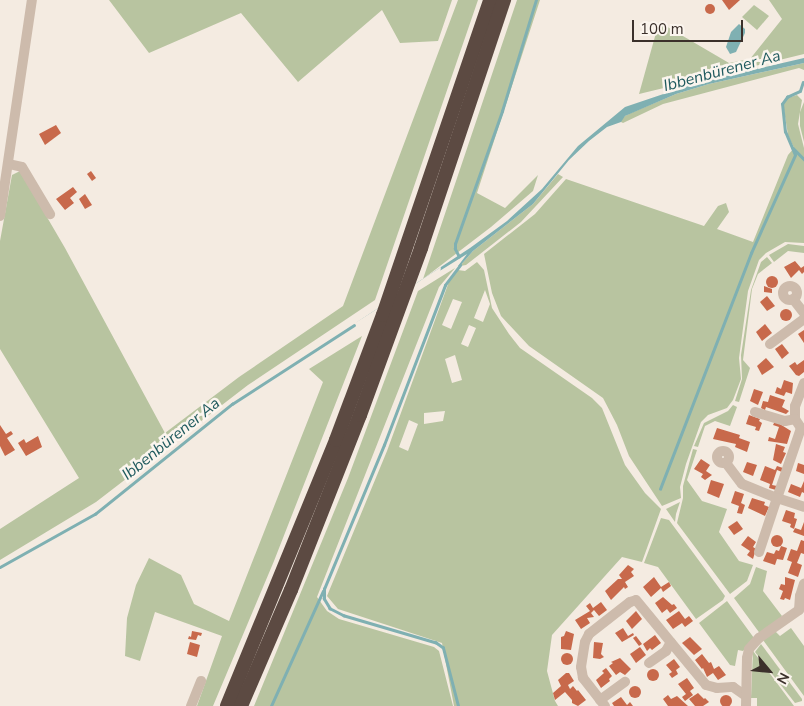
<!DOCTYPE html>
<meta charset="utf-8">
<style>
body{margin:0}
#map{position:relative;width:804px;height:706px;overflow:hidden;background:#f4ebe1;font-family:"Nunito Sans",sans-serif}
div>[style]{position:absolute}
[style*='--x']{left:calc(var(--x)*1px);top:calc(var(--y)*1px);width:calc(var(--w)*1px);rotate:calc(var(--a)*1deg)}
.green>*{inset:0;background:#b8c4a0}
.water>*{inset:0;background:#7fb0b2}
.pier>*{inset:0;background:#f4ebe1}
.stream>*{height:2.5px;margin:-1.25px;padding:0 1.25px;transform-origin:1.25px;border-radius:1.25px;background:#7fb0b2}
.building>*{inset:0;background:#c8694b}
.round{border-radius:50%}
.minor>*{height:10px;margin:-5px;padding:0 5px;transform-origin:5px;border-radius:5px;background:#cdbbac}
.minor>.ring{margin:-5px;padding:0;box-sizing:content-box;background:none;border:10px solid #cdbbac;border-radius:50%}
.highway>*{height:14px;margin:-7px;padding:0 7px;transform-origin:7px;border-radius:7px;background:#5c4a42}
span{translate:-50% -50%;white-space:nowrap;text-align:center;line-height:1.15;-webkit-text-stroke:5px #fbf5ee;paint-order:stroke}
.water-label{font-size:16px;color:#1f5a5e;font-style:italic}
.north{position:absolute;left:744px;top:646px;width:50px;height:50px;-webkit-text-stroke:4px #fbf5ee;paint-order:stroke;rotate:118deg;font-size:14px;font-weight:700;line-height:20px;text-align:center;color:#3b302b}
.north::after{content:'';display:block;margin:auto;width:18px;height:22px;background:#3b302b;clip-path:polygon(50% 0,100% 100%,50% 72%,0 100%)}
.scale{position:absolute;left:632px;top:20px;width:111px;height:22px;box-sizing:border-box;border:2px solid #3b302b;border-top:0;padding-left:6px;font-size:15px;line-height:18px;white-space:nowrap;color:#3b302b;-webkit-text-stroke:4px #fbf5ee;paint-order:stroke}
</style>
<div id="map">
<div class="green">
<div style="clip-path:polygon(109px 0,452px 0,438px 41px,400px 43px,382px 10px,298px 82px,241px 13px,149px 53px)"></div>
<div style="clip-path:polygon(458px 0,478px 0,375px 300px,248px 385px,96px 502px,0 560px,0 529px,79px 478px,0 349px,0 241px,12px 175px,20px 171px,65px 248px,165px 433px,239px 377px,343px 306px)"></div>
<div style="clip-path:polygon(517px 0,540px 0,477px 193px,505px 208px,538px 175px,533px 191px,491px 227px,423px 279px)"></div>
<div style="clip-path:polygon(769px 0,804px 0,804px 54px,639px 94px,659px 22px,729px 63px,750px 59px,782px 19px)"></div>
<div style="clip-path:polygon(754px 5px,769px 16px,757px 30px,742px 17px)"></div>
<div style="clip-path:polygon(804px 63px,804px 70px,799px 68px,663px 104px,623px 123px,621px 122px,621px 118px,631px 113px,676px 94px,709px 84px)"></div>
<div style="clip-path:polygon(797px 95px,802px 100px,798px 124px,804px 148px,804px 243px,785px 242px,766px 253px,759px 260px,748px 291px,739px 358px,741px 379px,733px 400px,727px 408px,708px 415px,701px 422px,686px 464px,680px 487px,681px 498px,662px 506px,629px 456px,617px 425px,603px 398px,529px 346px,501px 316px,492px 293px,484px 254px,535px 214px,566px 179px,704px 226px,718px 206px,726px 203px,729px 212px,717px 229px,753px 242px,788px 155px,794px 148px,788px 135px,783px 104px,788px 98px)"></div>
<div style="clip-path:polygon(804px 102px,804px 142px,800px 126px,800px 112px)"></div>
<div style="clip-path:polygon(558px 174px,563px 177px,521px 222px,466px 265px,460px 266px,473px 251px,533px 204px)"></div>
<div style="clip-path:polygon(788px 244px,804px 246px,804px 253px,788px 251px,774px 262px,769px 255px)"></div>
<div style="clip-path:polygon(767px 257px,772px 263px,758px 274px,752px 289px,743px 360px,750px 368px,739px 402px,735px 401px,742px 379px,741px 355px,751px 290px,761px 262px)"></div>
<div style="clip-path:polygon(evenodd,477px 262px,484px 270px,492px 308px,509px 334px,520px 348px,592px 398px,602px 408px,625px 465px,645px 493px,661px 509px,642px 562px,622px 557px,552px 635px,547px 671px,555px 701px,558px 706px,454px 706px,442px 643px,338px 609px,327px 596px,387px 451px,450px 279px,458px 270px,465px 271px,477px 262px,485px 290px,490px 304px,483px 322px,474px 318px,485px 290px,477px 262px,453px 299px,462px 302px,451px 329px,442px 325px,453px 299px,477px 262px,469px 325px,476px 328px,468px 347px,461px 344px,469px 325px,477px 262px,455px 355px,462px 380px,452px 383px,445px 359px,455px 355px,477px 262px,445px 411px,443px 421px,424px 424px,424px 413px,445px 411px,477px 262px,409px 420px,418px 424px,408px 451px,399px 447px,409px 420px)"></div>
<div style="clip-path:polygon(455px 268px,439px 287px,317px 597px,327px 611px,339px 619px,434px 647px,439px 651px,453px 706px,254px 706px,348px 478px,418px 291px)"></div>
<div style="clip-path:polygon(362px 336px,274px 561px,213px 706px,197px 706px,222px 636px,155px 612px,140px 661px,125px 656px,127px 618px,136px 585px,149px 558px,181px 575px,194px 604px,229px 621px,323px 382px,309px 369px)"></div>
<div style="clip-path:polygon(733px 405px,737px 407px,730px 426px,715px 421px,705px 426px,698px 447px,694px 446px,704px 423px,728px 411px)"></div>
<div style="clip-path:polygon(693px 449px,697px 450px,687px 480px,702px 501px,727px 509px,719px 532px,739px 561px,753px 565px,747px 581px,730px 594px,677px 523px,683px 498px,683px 486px)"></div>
<div style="clip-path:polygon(680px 502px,676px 514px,675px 522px,666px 509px)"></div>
<div style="clip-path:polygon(661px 518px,669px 520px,725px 596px,723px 600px,696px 619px,658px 567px,644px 563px)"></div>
<div style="clip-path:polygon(756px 567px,767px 571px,763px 591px,782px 616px,761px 635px,734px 598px,750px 584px)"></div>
<div style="clip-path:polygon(727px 601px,754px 638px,743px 651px,738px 650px,735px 666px,730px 665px,699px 623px)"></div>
<div style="clip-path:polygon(791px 628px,804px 646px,804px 696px,763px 640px,775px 631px,780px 636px)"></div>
<div style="clip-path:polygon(761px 644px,802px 699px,802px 701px,795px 703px,755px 652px)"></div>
<div style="clip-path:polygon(753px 651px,794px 706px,757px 706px,757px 698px,751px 698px)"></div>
</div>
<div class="water">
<div style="clip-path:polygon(739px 24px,745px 29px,745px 33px,736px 52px,730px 54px,726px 47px,731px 32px)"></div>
<div style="clip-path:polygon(804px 58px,804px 63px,709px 84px,676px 94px,625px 116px,621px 122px,607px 127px,589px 141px,569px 160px,533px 204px,473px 251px,460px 266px,458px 266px,467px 254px,354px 324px,470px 248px,507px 221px,542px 189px,578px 146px,625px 107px,696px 83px)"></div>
</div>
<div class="pier">
<div style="clip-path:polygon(441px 267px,440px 274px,355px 330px,354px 324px)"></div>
</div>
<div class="stream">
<div style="--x:793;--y:148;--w:16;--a:45"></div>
<div style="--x:459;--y:257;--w:9;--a:-117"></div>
<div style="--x:455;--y:249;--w:5;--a:-90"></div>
<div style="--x:455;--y:244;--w:141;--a:-70.5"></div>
<div style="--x:502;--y:111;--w:116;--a:-73"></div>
<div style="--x:660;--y:489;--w:253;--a:-68.9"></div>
<div style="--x:751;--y:253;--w:107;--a:-65.8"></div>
<div style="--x:795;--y:155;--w:25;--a:-113"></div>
<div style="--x:785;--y:132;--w:28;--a:-96"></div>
<div style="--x:782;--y:104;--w:9;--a:-54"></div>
<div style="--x:787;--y:97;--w:14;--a:-25"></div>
<div style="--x:800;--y:91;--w:9;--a:-72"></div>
<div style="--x:0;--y:567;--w:109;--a:-29.2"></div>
<div style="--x:95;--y:514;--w:176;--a:-38.8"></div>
<div style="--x:232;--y:404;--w:145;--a:-32.9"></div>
<div style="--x:271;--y:706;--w:126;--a:-65.7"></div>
<div style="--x:458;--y:706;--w:60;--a:-104.5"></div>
<div style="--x:443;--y:648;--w:9;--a:-144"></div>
<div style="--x:436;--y:643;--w:96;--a:-163.6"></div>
<div style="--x:344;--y:616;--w:16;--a:-153"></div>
<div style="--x:330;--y:609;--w:12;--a:-121"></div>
<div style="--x:324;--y:599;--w:10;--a:-90"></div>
<div style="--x:324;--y:589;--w:156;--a:-67.4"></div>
<div style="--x:384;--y:445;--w:171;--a:-69.1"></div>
<div style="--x:445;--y:285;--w:25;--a:-53"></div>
</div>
<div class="building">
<div style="clip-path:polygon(722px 0,740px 0,729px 10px)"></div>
<div class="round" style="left:705px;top:4px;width:10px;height:10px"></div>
<div style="clip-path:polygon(56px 125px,61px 133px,45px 145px,39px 134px)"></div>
<div style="clip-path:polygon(91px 171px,96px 178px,92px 181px,87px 174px)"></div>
<div style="clip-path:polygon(73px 187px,77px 192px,70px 198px,74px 203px,65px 210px,56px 199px)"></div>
<div style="clip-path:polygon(85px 194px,92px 205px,85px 209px,79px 199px)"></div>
<div style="clip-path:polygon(795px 261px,801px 268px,804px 266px,804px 272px,802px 274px,799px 270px,791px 278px,784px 267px)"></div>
<div class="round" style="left:766px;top:276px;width:12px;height:12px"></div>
<div style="clip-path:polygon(764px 286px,772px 289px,772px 293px,764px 292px)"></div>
<div style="clip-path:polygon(767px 296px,775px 306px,767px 311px,760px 302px)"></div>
<div class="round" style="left:780px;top:309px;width:12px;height:12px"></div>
<div style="clip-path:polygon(765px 324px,772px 333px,762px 341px,756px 332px)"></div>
<div style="clip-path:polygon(804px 330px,804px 343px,798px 334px)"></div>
<div style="clip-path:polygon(782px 344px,789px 353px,782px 359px,775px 349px)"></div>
<div style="clip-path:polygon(766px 358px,774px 367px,762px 375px,757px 366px)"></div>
<div style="clip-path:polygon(804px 360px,804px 372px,799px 376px,796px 375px,789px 366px,795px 362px,797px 365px)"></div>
<div style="clip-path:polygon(784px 380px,793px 383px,792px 394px,786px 392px,784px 396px,775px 393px,777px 387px,781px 389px)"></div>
<div style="clip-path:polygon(754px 389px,763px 392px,758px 405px,750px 401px)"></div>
<div style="clip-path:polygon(770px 395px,785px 400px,782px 407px,789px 411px,786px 414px,766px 407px,765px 410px,761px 408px,763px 401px,768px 402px)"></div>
<div style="clip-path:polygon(749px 415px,760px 419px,759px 421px,762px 423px,759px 431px,755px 430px,756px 427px,746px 424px)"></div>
<div style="clip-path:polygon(775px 421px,791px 431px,787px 444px,768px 441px,769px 437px,775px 439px,779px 427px,773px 425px)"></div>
<div style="clip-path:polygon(0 425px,6px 434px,11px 431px,13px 434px,7px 438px,15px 450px,5px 456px,0 446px)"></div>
<div style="clip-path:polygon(717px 428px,740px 435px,739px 438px,750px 442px,747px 452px,735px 447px,736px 444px,713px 439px)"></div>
<div style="clip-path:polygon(38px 436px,42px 447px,26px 456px,18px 443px,24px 439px,26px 443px)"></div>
<div style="clip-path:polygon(776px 444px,785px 447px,783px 452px,786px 453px,781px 464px,773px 460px)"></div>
<div style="clip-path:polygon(701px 459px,710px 465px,706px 471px,712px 475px,705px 480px,701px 477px,703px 474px,694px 469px)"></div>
<div style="clip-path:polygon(747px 462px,757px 465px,753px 476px,743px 472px)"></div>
<div style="clip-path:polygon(798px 463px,804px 465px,804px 474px,796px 471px)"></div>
<div style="clip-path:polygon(765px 466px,775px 470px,777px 466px,783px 468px,782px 472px,777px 470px,772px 485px,777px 486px,776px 490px,769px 488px,770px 484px,760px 480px)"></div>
<div style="clip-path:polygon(711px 480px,724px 484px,719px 498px,707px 493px)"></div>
<div style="clip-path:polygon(804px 481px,804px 493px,802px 492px,800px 497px,788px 492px,791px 484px,801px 488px)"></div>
<div style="clip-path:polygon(735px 491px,744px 494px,741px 503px,745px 505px,742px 514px,737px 513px,739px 506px,731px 503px)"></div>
<div style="clip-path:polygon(752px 498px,765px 502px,764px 505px,769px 507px,765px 516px,748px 508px)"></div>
<div style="clip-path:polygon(786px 510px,795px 513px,794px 518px,797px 519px,794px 529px,790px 527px,791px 524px,782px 521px)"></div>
<div style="clip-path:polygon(737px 521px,743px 529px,734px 535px,728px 527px)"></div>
<div style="clip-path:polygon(804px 522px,804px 536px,793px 532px,795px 528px,801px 530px)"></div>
<div class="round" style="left:771px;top:535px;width:12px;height:12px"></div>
<div style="clip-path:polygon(748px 536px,756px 542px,753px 547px,756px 549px,753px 559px,747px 555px,750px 551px,741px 545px)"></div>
<div style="clip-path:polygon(801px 540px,804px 541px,804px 554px,801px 553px,797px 563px,802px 565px,798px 577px,788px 573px,792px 562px,787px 560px,791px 549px,797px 551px)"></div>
<div style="clip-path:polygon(781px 546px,787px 548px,783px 560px,777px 559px,775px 565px,763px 561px,767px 552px,774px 554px,776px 550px,779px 551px)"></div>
<div style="clip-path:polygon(628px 565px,634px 569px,631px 572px,634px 576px,625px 582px,628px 587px,625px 589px,624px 587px,611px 600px,605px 591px,618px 579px,622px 579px,619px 575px)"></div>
<div style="clip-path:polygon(654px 577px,661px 587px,669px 582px,671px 586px,663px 592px,661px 588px,651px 597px,643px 587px)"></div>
<div style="clip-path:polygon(785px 577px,795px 580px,790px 600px,785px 598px,784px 600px,780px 599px,783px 591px,779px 589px,781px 584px,785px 585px)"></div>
<div style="clip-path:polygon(663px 597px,672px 605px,674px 604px,677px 608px,670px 613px,667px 609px,662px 613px,655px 603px)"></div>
<div style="clip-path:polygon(601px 602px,607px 610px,599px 616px,594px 610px,591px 613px,594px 617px,587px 618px,590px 623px,581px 629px,575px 620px,590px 611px,586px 606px,590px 603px,593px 608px)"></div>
<div style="clip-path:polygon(636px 611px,642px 619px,632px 629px,626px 621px)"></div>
<div style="clip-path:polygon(679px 611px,685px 619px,689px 616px,693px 621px,685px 627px,682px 623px,673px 629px,666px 620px)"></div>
<div style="clip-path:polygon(623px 628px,628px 636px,633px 633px,634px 635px,622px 642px,615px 633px)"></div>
<div style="clip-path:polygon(192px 631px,202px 633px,201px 636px,198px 635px,196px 640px,188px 639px,189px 636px,191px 637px)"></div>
<div style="clip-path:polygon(566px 631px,574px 634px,571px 650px,561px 649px,561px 637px,564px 636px)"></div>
<div style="clip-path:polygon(655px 635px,661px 643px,652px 650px,650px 648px,647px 651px,643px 644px)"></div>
<div style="clip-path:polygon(636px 636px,642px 644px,639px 646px,633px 638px)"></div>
<div style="clip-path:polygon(690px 637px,702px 649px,694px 655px,682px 643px)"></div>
<div style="clip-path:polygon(190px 642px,200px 645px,197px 657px,187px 654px)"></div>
<div style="clip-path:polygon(594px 642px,603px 643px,601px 654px,604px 657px,600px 659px,593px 658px)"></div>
<div style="clip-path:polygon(640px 647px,646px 655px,636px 663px,630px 654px)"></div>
<div class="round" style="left:561px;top:653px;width:12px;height:12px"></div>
<div style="clip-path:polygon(702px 654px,709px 663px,711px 662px,714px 669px,719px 666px,726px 675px,718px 680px,713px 673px,707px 677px,703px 668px,702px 669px,695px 660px)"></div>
<div style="clip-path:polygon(620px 658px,631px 669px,625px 675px,620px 672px,616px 675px,609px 666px,613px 663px,611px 662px)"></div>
<div style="clip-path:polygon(674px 659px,680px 667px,676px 670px,678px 674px,672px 678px,669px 674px,672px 672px,666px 665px)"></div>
<div style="clip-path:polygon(606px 668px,612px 676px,609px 679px,610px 681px,601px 688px,596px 680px,604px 673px,602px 671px)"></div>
<div class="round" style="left:647px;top:669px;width:12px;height:12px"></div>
<div style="clip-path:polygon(566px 673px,569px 673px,574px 681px,568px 685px,570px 689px,573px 686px,577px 691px,578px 690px,586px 700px,578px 706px,572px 703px,572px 700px,565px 692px,555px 700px,553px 693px,561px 686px,558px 680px)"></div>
<div style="clip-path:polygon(687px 678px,694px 688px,690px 691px,693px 695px,685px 701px,682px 697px,686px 694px,678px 684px)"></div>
<div class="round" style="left:629px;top:686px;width:12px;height:12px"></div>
<div style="clip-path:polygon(698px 693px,704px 699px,705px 698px,709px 702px,703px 706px,695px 706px,689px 699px)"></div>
<div style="clip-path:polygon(668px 695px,671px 699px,677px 696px,688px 706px,668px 706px,663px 699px)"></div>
<div class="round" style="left:720px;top:695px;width:12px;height:12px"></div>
<div style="clip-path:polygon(621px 697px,627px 705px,630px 702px,633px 706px,614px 706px,612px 703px)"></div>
</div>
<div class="minor">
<div style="--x:9;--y:164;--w:13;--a:13"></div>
<div style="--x:22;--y:167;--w:55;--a:59.2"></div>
<div style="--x:0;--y:216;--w:218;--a:-81.6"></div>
<div class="ring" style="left:783px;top:286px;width:4px;height:4px"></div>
<div style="--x:793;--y:299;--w:18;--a:52"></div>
<div style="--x:770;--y:344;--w:42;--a:-36.3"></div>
<div style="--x:804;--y:383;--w:25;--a:111"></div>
<div style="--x:795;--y:406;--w:13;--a:90"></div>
<div style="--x:795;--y:419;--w:11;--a:56"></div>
<div style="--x:801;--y:428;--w:74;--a:108.9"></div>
<div style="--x:777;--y:498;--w:28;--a:18"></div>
<div style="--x:755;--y:412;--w:31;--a:17"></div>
<div style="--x:785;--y:421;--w:10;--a:-11"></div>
<div class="ring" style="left:717px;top:451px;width:2px;height:2px"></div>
<div style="--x:726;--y:463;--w:26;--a:53"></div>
<div style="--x:742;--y:484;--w:38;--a:22"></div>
<div style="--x:777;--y:498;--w:57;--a:108.4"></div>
<div style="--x:649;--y:663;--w:21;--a:-35"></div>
<div style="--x:666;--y:651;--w:10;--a:-61"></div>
<div style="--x:600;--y:700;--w:31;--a:-36"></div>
<div style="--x:191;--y:706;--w:27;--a:-68"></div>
<div style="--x:605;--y:706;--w:36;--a:-128"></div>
<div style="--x:583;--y:678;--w:11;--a:-100"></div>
<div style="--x:581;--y:667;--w:25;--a:-81"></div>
<div style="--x:585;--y:642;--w:9;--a:-63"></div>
<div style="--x:589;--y:634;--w:52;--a:-38"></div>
<div style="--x:630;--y:602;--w:6;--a:-18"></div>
<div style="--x:636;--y:600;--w:110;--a:50.5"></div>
<div style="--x:706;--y:685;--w:11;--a:15"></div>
<div style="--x:717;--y:688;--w:16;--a:-4"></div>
<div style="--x:733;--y:687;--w:16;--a:35"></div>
<div style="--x:746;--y:706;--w:48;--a:-88.8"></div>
<div style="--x:747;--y:658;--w:9;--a:-77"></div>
<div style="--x:749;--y:649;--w:15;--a:-48"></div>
<div style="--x:759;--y:638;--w:49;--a:-35"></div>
<div style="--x:799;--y:610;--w:14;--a:-86"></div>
<div style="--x:800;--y:596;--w:13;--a:-72"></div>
</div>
<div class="highway">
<div style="--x:227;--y:706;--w:287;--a:-67.7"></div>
<div style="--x:336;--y:440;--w:134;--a:-69.4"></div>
<div style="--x:383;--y:315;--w:333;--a:-71.2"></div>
<div style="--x:241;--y:706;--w:126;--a:-66.7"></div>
<div style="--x:291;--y:590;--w:188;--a:-68.5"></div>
<div style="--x:360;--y:415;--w:178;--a:-69.9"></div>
<div style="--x:421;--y:248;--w:262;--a:-71.5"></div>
</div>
<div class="water-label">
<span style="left:722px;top:71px;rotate:-15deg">Ibbenbürener Aa</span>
<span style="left:171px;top:439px;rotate:-39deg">Ibbenbürener Aa</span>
</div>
<div class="north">N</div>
<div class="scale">100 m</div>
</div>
